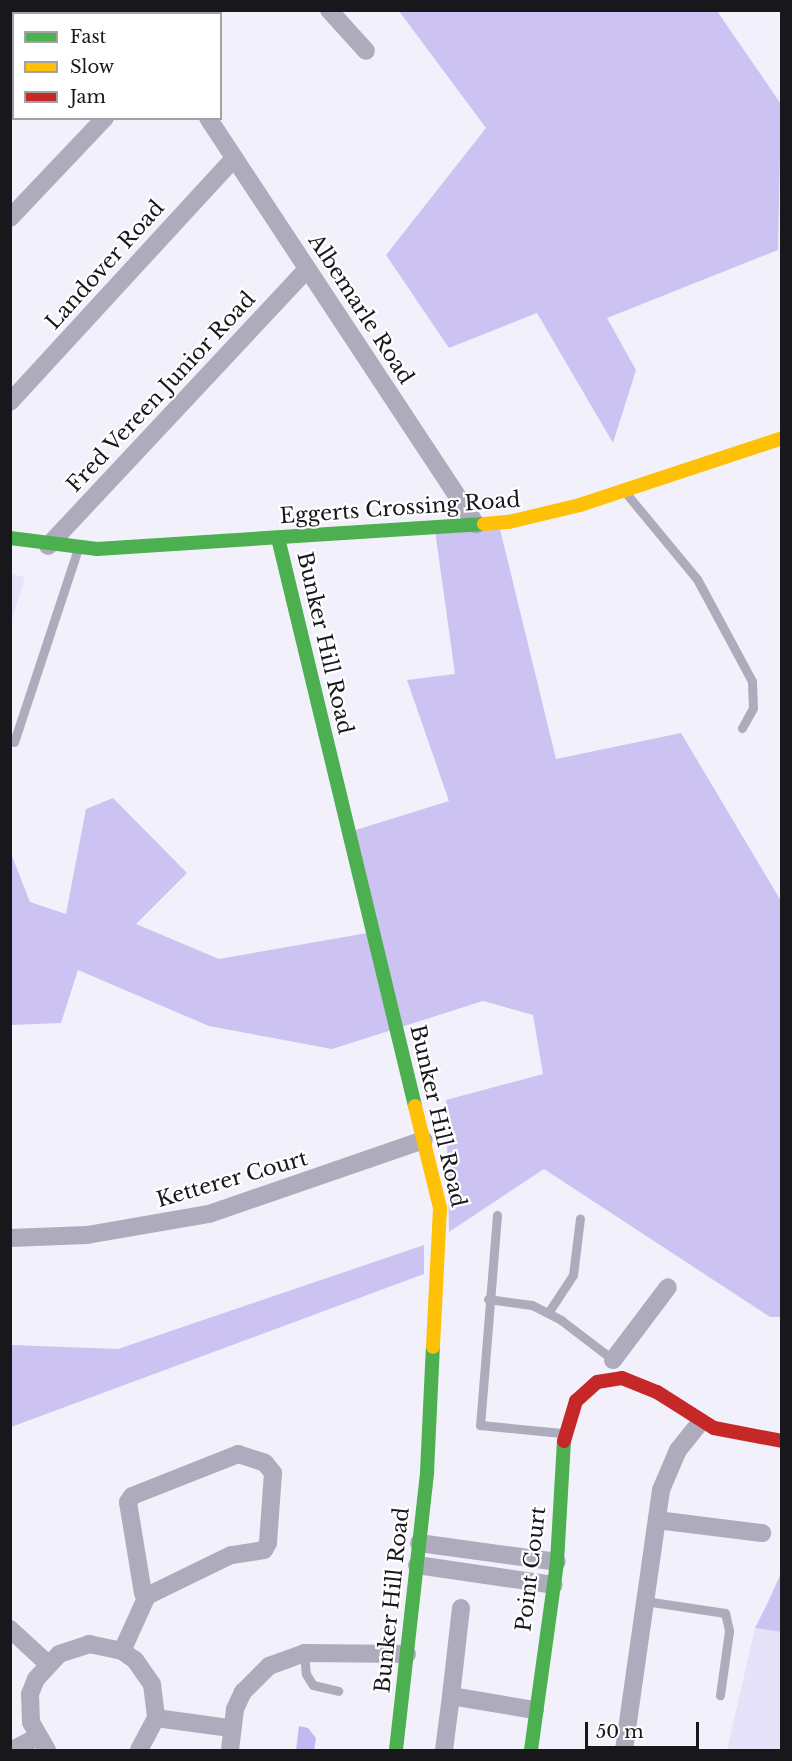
<!DOCTYPE html>
<style>
body{margin:0}
#map{position:relative;width:792px;height:1761px;overflow:hidden;background:#f2f0fa;font-family:"Libre Baskerville",serif}
div>[style]{position:absolute}
[style*='--x']{left:calc(var(--x)*1px);top:calc(var(--y)*1px);width:calc(var(--w)*1px);rotate:calc(var(--a)*1deg)}
.green>*{inset:0;background:#e5e2f9}
.forest>*{inset:0;background:#ccc3f3}
.water>*{inset:0;background:#c2b9f3}
.lane>*{height:9px;margin:-4.5px;padding:0 4.5px;transform-origin:4.5px;border-radius:4.5px;background:#aeabbd}
.street>*{height:18px;margin:-9px;padding:0 9px;transform-origin:9px;border-radius:9px;background:#aeabbd}
.fast>*{height:14px;margin:-7px;padding:0 7px;transform-origin:7px;border-radius:7px;background:#4caf50}
.slow>*{height:14px;margin:-7px;padding:0 7px;transform-origin:7px;border-radius:7px;background:#ffc107}
.jam>*{height:14px;margin:-7px;padding:0 7px;transform-origin:7px;border-radius:7px;background:#c62828}
span{translate:-50% -50%;white-space:nowrap;text-align:center;line-height:1.15;-webkit-text-stroke:4.5px #fff;paint-order:stroke}
.street-label{font-size:21px;color:#17171c}
.frame{position:absolute;inset:0;border:12px solid #17171c;pointer-events:none}
.legend{position:absolute;left:12px;top:12px;width:210px;height:108px;box-sizing:border-box;background:#fff;border:2px solid #a2a2a4;margin:0;padding:8px 10px;list-style:none;font-size:18px;color:#17171c}
.legend li{display:flex;align-items:center;gap:12px;height:30px}
.legend b{width:30px;border:2px solid #a2a2a4}
.scale{position:absolute;left:585px;top:1722px;width:114px;height:27px;box-sizing:border-box;border:3px solid #17171c;border-top:0;padding-left:8px;font-size:18px;line-height:21px;white-space:nowrap;color:#17171c;-webkit-text-stroke:4px #fff;paint-order:stroke}
</style>
<div id="map">
<div class="green">
<div style="clip-path:polygon(11px 574px,25px 577px,11px 623px,10px 574px)"></div>
<div style="clip-path:polygon(755px 1628px,781px 1632px,781px 1750px,727px 1750px)"></div>
</div>
<div class="forest">
<div style="clip-path:polygon(52px 11px,52px 10px,152px 11px,149px 14px)"></div>
<div style="clip-path:polygon(399px 11px,717px 11px,781px 104px,778px 250px,607px 318px,636px 370px,613px 443px,537px 313px,449px 348px,386px 255px,486px 128px)"></div>
<div style="clip-path:polygon(497px 517px,556px 759px,681px 733px,781px 901px,781px 1317px,770px 1317px,544px 1169px,449px 1232px,446px 1100px,543px 1074px,533px 1015px,483px 1001px,332px 1049px,209px 1026px,78px 970px,61px 1023px,11px 1025px,10px 851px,30px 902px,66px 914px,86px 809px,113px 798px,187px 873px,136px 924px,219px 959px,373px 932px,346px 833px,449px 801px,407px 680px,455px 674px,434px 523px)"></div>
<div style="clip-path:polygon(424px 1245px,424px 1274px,11px 1427px,11px 1345px,118px 1349px)"></div>
<div style="clip-path:polygon(781px 1573px,781px 1632px,755px 1628px,769px 1600px)"></div>
</div>
<div class="water">
<div style="clip-path:polygon(299px 1726px,308px 1728px,316px 1738px,314px 1750px,296px 1750px)"></div>
</div>
<div class="lane">
<div style="--x:625;--y:492;--w:113;--a:50.4"></div>
<div style="--x:697;--y:579;--w:116;--a:61.7"></div>
<div style="--x:752;--y:681;--w:27;--a:88"></div>
<div style="--x:753;--y:708;--w:23;--a:119"></div>
<div style="--x:14;--y:742;--w:203;--a:-71.7"></div>
<div style="--x:497;--y:1215;--w:211;--a:94.6"></div>
<div style="--x:480;--y:1425;--w:82;--a:5.6"></div>
<div style="--x:488;--y:1299;--w:44;--a:7.8"></div>
<div style="--x:532;--y:1305;--w:33;--a:27"></div>
<div style="--x:561;--y:1320;--w:69;--a:37.4"></div>
<div style="--x:548;--y:1313;--w:45;--a:-56.7"></div>
<div style="--x:573;--y:1275;--w:57;--a:-83"></div>
<div style="--x:645;--y:1601;--w:81;--a:8.5"></div>
<div style="--x:725;--y:1613;--w:18;--a:77"></div>
<div style="--x:729;--y:1631;--w:65;--a:98"></div>
<div style="--x:304;--y:1653;--w:21;--a:85"></div>
<div style="--x:306;--y:1674;--w:13;--a:58"></div>
<div style="--x:313;--y:1685;--w:26;--a:13"></div>
</div>
<div class="street">
<div style="--x:329;--y:10;--w:55;--a:47.9"></div>
<div style="--x:204;--y:14;--w:4;--a:-63"></div>
<div style="--x:208;--y:118;--w:487;--a:56.6"></div>
<div style="--x:10;--y:218;--w:138;--a:-46.5"></div>
<div style="--x:10;--y:402;--w:331;--a:-47.4"></div>
<div style="--x:48;--y:546;--w:379;--a:-46.9"></div>
<div style="--x:10;--y:1238;--w:77;--a:-2.2"></div>
<div style="--x:87;--y:1235;--w:124;--a:-9.8"></div>
<div style="--x:209;--y:1214;--w:227;--a:-19"></div>
<div style="--x:613;--y:1360;--w:91;--a:-53"></div>
<div style="--x:238;--y:1454;--w:28;--a:18"></div>
<div style="--x:265;--y:1463;--w:13;--a:51"></div>
<div style="--x:273;--y:1473;--w:70;--a:94.1"></div>
<div style="--x:268;--y:1543;--w:8;--a:120"></div>
<div style="--x:264;--y:1550;--w:33;--a:171"></div>
<div style="--x:231;--y:1555;--w:93;--a:154"></div>
<div style="--x:147;--y:1596;--w:5;--a:-143"></div>
<div style="--x:143;--y:1593;--w:92;--a:-99.4"></div>
<div style="--x:128;--y:1502;--w:7;--a:-56"></div>
<div style="--x:132;--y:1496;--w:114;--a:-21.6"></div>
<div style="--x:657;--y:1520;--w:106;--a:7.1"></div>
<div style="--x:419;--y:1543;--w:139;--a:7.8"></div>
<div style="--x:417;--y:1565;--w:138;--a:8.3"></div>
<div style="--x:461;--y:1608;--w:89;--a:96.5"></div>
<div style="--x:451;--y:1696;--w:85;--a:9.5"></div>
<div style="--x:10;--y:1629;--w:50;--a:42.6"></div>
<div style="--x:122;--y:1651;--w:60;--a:-65.6"></div>
<div style="--x:156;--y:1718;--w:75;--a:7.7"></div>
<div style="--x:12;--y:1750;--w:28;--a:-27"></div>
<div style="--x:47;--y:1750;--w:32;--a:-120"></div>
<div style="--x:31;--y:1722;--w:28;--a:-92"></div>
<div style="--x:30;--y:1694;--w:16;--a:-68"></div>
<div style="--x:36;--y:1679;--w:34;--a:-47"></div>
<div style="--x:59;--y:1654;--w:32;--a:-18"></div>
<div style="--x:89;--y:1644;--w:34;--a:12"></div>
<div style="--x:122;--y:1651;--w:16;--a:35"></div>
<div style="--x:135;--y:1660;--w:29;--a:55"></div>
<div style="--x:152;--y:1684;--w:34;--a:83"></div>
<div style="--x:156;--y:1718;--w:36;--a:118"></div>
<div style="--x:230;--y:1750;--w:41;--a:-83"></div>
<div style="--x:235;--y:1709;--w:19;--a:-65"></div>
<div style="--x:243;--y:1692;--w:37;--a:-45"></div>
<div style="--x:269;--y:1666;--w:37;--a:-20"></div>
<div style="--x:304;--y:1653;--w:103;--a:0.6"></div>
<div style="--x:444;--y:1750;--w:54;--a:-82.6"></div>
<div style="--x:624;--y:1750;--w:263;--a:-81.9"></div>
<div style="--x:661;--y:1490;--w:43;--a:-67"></div>
<div style="--x:678;--y:1450;--w:36;--a:-51"></div>
</div>
<div class="fast">
<div style="--x:10;--y:538;--w:88;--a:7.2"></div>
<div style="--x:97;--y:549;--w:388;--a:-3.7"></div>
<div style="--x:278;--y:538;--w:584;--a:76.44"></div>
<div style="--x:396;--y:1750;--w:280;--a:-83.6"></div>
<div style="--x:427;--y:1472;--w:125;--a:-87.3"></div>
<div style="--x:531;--y:1750;--w:190;--a:-82.1"></div>
<div style="--x:557;--y:1562;--w:121;--a:-86.7"></div>
</div>
<div class="slow">
<div style="--x:484;--y:524;--w:25;--a:-5"></div>
<div style="--x:509;--y:522;--w:73;--a:-13.5"></div>
<div style="--x:580;--y:505;--w:213;--a:-18.3"></div>
<div style="--x:415;--y:1106;--w:105;--a:76.2"></div>
<div style="--x:440;--y:1208;--w:139;--a:92.9"></div>
</div>
<div class="jam">
<div style="--x:564;--y:1441;--w:42;--a:-73.3"></div>
<div style="--x:576;--y:1401;--w:28;--a:-42"></div>
<div style="--x:597;--y:1382;--w:25;--a:-9"></div>
<div style="--x:622;--y:1378;--w:38;--a:22"></div>
<div style="--x:657;--y:1392;--w:67;--a:32.3"></div>
<div style="--x:714;--y:1428;--w:69;--a:10.8"></div>
</div>
<div class="street-label">
<span style="left:105px;top:265px;rotate:-48deg">Landover Road</span>
<span style="left:361px;top:309px;rotate:57deg">Albemarle Road</span>
<span style="left:161px;top:392px;rotate:-47deg">Fred Vereen Junior Road</span>
<span style="left:400px;top:508px;rotate:-4deg">Eggerts Crossing Road</span>
<span style="left:325px;top:643px;rotate:77deg">Bunker Hill Road</span>
<span style="left:438px;top:1116px;rotate:77deg">Bunker Hill Road</span>
<span style="left:232px;top:1179px;rotate:-16deg">Ketterer Court</span>
<span style="left:531px;top:1569px;rotate:-83deg">Point Court</span>
<span style="left:392px;top:1600px;rotate:-84deg">Bunker Hill Road</span>
</div>
<div class="frame"></div>
<ul class="legend">
<li><b style="height:8px;background:#4caf50"></b>Fast</li>
<li><b style="height:8px;background:#ffc107"></b>Slow</li>
<li><b style="height:8px;background:#c62828"></b>Jam</li>
</ul>
<div class="scale">50 m</div>
</div>
